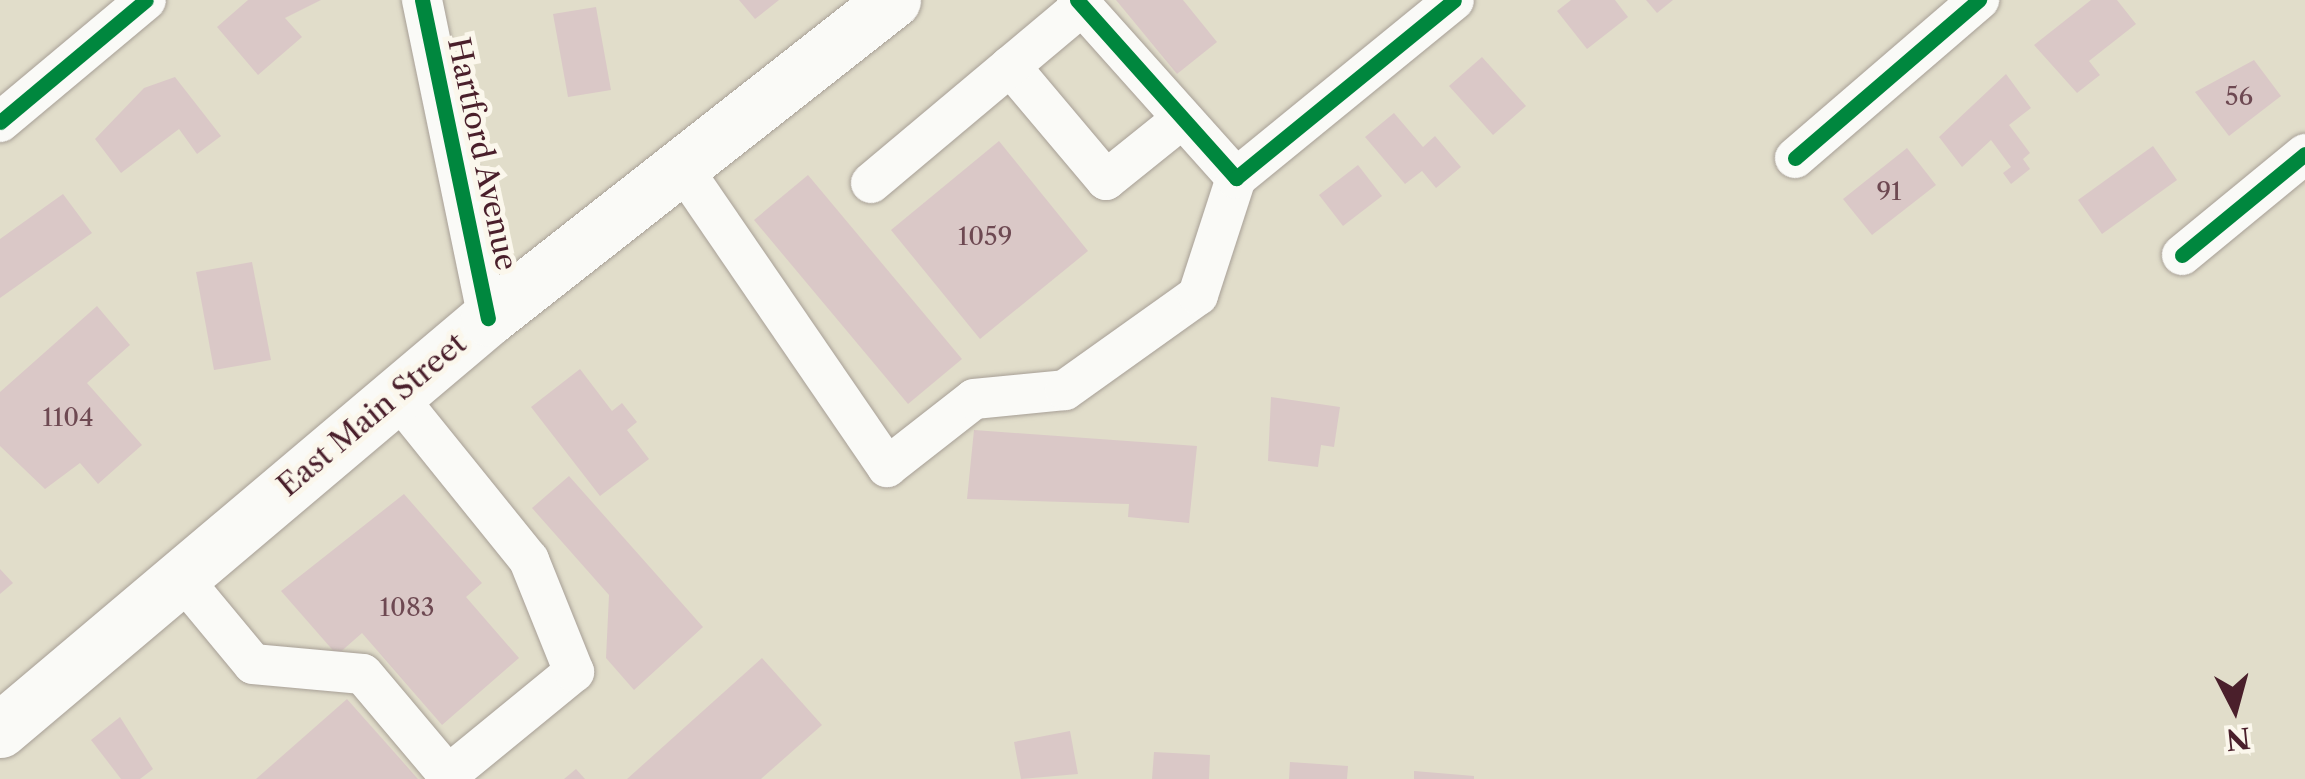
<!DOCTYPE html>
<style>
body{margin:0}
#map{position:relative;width:2305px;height:779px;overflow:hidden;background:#e1ddca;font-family:"Libre Caslon Text",serif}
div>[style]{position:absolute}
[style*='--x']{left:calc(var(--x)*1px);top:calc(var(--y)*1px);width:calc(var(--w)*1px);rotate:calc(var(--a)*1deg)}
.building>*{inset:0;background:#dac8c7}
.roads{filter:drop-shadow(0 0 2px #a79f96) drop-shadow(0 0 2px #a79f96)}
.minor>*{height:40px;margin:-20px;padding:0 20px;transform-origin:20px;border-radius:20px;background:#fafaf7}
.highway>*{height:55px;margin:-27.5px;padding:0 27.5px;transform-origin:27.5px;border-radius:27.5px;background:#fafaf7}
.cycleway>*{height:15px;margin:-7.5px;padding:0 7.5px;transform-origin:7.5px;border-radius:7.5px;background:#00873e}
span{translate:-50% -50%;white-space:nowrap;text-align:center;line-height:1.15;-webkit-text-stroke:10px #fbf7ec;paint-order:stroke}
.number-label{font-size:25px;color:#6e4952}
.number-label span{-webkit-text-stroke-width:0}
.street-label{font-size:30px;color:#4a1f2b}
.north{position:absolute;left:2185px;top:659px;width:100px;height:100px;-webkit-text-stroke:8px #fbf7ec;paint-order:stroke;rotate:174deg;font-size:28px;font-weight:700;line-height:40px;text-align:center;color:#4a1f2b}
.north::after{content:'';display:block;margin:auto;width:35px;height:45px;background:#4a1f2b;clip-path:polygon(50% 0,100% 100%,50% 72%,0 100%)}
</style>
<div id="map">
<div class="building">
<div style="clip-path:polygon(248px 0,321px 0,285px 18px,302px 37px,258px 75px,217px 27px)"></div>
<div style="clip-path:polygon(739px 0,779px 0,755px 19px)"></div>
<div style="clip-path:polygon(1116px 0,1183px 0,1217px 42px,1177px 74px)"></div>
<div style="clip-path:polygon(1571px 0,1615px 0,1628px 17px,1587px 49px,1557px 11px)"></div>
<div style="clip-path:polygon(1646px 0,1673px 0,1657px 13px)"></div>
<div style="clip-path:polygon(2091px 0,2117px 0,2136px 24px,2089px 61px,2100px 75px,2077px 93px,2034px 45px)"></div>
<div style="clip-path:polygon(596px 7px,611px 90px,568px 97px,553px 14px)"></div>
<div style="clip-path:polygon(1482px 57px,1526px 106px,1493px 135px,1449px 86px)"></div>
<div style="clip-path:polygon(2254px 60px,2281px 96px,2229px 136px,2195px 92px)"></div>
<div style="clip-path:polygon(2006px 74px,2031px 108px,2009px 125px,2030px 153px,2023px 159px,2030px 169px,2011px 184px,2003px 173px,2011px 167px,1991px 140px,1962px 167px,1939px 137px)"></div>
<div style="clip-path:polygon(175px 77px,221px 136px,197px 154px,179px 129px,121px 173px,95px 139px,144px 88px)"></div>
<div style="clip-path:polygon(1394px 113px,1423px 147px,1435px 136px,1461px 167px,1436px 188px,1422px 171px,1405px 184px,1365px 137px)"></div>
<div style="clip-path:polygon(999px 141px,1088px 251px,980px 339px,891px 230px)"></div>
<div style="clip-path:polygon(2153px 146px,2177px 180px,2102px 234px,2078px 200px)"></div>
<div style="clip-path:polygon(1907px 148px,1936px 185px,1872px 235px,1843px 199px)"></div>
<div style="clip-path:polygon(1358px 165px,1382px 196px,1343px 226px,1319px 195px)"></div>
<div style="clip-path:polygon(808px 175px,962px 359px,908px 404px,754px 220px)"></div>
<div style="clip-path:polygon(63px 194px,92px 233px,0 298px,0 239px)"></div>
<div style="clip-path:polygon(252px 262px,271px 360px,214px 370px,196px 272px)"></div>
<div style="clip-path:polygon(97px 306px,130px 345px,87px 383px,142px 445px,98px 484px,80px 463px,45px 489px,0 446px,0 392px)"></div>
<div style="clip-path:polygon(580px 369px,612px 411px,622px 403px,637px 422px,627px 430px,649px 459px,600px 496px,531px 407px)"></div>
<div style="clip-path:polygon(1271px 397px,1340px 407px,1334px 447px,1321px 445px,1318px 467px,1268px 461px)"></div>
<div style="clip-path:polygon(974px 430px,1197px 446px,1189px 523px,1128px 517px,1129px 504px,967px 499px)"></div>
<div style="clip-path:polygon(569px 476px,703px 627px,634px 690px,606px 658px,609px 595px,532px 508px)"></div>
<div style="clip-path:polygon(404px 494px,482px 583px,466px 597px,519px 658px,442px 725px,362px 633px,337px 655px,281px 591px)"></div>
<div style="clip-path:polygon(0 569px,13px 583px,0 594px)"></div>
<div style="clip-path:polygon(762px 658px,822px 725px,761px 779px,627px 779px)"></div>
<div style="clip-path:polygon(347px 699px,418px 779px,256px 779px)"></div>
<div style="clip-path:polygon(120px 717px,153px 769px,140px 779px,121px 779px,91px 740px)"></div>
<div style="clip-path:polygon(1070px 731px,1078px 774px,1021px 779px,1014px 742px)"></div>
<div style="clip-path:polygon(1154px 752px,1210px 755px,1209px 779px,1152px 779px)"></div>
<div style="clip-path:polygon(1290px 762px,1348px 766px,1347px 779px,1289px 779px)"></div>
<div style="clip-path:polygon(576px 769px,585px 779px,564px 779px)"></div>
<div style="clip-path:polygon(1414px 771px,1474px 776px,1474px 779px,1414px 779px)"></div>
</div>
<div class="roads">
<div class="minor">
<div style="--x:422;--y:0;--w:325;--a:78.3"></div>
<div style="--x:1077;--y:0;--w:239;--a:48.2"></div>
<div style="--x:1010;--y:66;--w:149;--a:49.9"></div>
<div style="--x:1106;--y:180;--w:97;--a:-38.8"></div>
<div style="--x:0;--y:122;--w:190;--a:-39.9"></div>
<div style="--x:1795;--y:158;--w:243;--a:-40.7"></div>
<div style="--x:681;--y:166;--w:365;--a:55.6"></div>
<div style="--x:887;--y:467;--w:110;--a:-38"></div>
<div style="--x:974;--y:399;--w:91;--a:-5.6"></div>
<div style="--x:1065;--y:390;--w:163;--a:-35.5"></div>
<div style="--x:1198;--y:295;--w:123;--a:-72"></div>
<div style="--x:1236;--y:178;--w:281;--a:-39.2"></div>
<div style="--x:871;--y:183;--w:275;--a:-40"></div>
<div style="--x:2182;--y:255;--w:159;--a:-39.4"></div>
<div style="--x:180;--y:576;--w:114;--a:50.3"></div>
<div style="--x:253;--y:664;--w:110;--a:5.2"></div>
<div style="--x:363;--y:674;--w:132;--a:49.9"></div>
<div style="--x:448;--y:775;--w:163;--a:-39.3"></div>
<div style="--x:574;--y:672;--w:121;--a:-111.9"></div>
<div style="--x:529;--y:560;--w:212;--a:-128.9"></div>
</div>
<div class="highway">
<div style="--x:0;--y:730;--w:639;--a:-40.17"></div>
<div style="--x:488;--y:318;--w:515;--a:-38.14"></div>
</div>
</div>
<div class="cycleway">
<div style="--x:422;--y:0;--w:325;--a:78.3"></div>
<div style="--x:1077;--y:0;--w:239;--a:48.2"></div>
<div style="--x:1236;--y:178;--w:281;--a:-39.2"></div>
<div style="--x:0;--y:122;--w:190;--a:-39.9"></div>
<div style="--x:1795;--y:158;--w:243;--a:-40.7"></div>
<div style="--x:2182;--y:255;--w:159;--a:-39.4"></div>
</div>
<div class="number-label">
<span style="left:2239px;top:97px">56</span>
<span style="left:1889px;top:192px">91</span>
<span style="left:985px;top:237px">1059</span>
<span style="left:68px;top:418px">1104</span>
<span style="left:407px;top:608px">1083</span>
</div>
<div class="street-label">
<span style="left:482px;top:154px;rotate:78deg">Hartford Avenue</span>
<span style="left:372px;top:415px;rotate:-40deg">East Main Street</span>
</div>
<div class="north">N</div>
</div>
